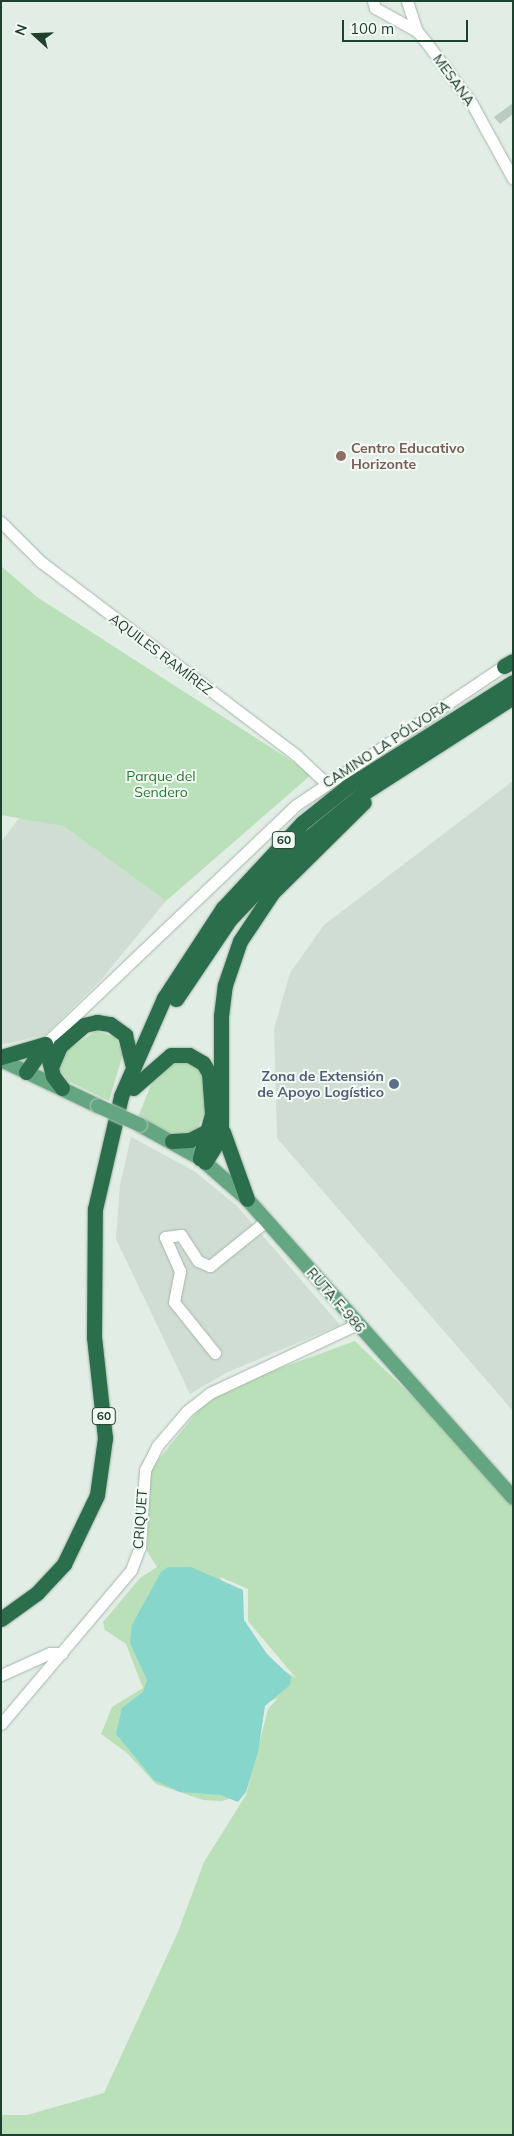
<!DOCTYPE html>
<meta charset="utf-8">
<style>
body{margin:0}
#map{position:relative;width:514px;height:2136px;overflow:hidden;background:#e2ede5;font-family:Mulish,sans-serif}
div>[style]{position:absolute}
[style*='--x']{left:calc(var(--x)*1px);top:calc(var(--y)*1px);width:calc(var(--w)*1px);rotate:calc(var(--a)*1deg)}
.built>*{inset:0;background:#d0ddd3}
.green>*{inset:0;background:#bae0b9}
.water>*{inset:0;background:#86d6cb}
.building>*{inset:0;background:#bacbbf}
.roads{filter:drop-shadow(0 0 1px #a4b6aa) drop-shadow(0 0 1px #a4b6aa)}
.minor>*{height:11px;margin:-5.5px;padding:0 5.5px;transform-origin:5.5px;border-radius:5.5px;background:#fff}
.major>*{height:14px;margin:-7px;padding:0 7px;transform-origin:7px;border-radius:7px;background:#63a681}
.highway>*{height:15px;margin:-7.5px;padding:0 7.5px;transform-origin:7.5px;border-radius:7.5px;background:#2a6e4c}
.bridges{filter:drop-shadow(0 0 1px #c1cac4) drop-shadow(0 0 1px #c1cac4)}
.major-bridge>*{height:14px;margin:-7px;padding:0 7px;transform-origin:7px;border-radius:7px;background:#63a681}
.dots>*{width:14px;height:14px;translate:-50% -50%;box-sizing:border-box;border:2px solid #f3f9f4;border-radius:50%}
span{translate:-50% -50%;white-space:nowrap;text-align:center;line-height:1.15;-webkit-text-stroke:4px #f3f9f4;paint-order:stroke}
.shield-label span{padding:1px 4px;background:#f3f9f4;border:1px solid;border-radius:4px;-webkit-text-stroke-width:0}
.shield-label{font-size:12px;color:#20402e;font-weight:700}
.street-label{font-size:14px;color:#20402e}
.education-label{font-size:14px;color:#785e54;font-weight:700}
.left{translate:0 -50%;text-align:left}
.park-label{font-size:14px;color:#27792f}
.service-label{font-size:14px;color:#4e5e75;font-weight:700}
.right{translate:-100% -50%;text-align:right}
.frame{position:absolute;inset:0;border:2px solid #20402e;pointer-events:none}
.north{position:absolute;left:10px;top:10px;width:50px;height:50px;-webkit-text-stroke:4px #f3f9f4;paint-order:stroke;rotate:290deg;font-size:14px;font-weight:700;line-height:20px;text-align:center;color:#20402e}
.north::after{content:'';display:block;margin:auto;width:18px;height:22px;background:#20402e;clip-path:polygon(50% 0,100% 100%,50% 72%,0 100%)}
.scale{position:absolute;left:342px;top:20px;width:126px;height:22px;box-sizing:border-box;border:2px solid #20402e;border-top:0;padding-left:6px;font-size:15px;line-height:18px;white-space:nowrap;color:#20402e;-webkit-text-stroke:4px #f3f9f4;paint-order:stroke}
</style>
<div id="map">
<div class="built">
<div style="clip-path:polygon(513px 781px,513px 1411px,277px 1138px,274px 1029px,290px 973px,324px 925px)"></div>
<div style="clip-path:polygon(20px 817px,63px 826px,166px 901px,100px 981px,45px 1035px,1px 1045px,1px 842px)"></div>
<div style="clip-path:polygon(131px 1137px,194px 1171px,237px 1206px,340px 1325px,226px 1373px,190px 1394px,116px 1239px,120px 1185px)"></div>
</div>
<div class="green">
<div style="clip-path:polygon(1px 566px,37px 597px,312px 774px,166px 901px,63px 826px,1px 815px)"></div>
<div style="clip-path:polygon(96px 1031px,115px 1037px,123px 1054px,109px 1101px,68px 1081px,59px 1069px,63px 1053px)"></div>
<div style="clip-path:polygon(187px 1061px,202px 1071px,206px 1109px,197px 1130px,178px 1137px,138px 1117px,153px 1080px,173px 1062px)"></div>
<div style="clip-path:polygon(evenodd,355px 1341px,446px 1429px,513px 1505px,513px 2135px,1px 2135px,1px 2115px,27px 2115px,104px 2093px,178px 1932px,204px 1862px,246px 1795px,268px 1709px,278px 1698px,265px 1703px,232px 1798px,222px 1801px,203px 1800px,156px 1784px,127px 1753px,101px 1734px,112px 1707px,143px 1688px,126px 1644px,105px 1630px,103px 1622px,140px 1578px,157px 1567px,147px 1551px,151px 1469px,205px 1402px,267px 1373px,355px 1341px,220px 1577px,248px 1589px,248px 1621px,296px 1678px,275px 1665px,235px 1612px,220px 1577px)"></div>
</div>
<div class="water">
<div style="clip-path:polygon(168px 1567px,191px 1567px,243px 1590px,244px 1620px,267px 1654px,291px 1677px,290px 1685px,265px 1706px,258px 1752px,246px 1792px,238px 1802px,221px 1795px,180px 1792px,154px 1780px,116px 1734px,122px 1708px,143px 1692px,147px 1680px,130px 1643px,132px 1625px,161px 1572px)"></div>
</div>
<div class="building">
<div style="clip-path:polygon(513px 103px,513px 114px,500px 124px,494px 117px)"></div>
</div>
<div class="roads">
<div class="minor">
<div style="--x:373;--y:1;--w:7;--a:74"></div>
<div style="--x:375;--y:8;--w:48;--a:28.7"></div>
<div style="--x:417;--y:31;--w:14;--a:51"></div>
<div style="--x:426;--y:42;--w:77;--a:53.4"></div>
<div style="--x:472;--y:104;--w:85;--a:61.3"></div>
<div style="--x:407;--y:1;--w:32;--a:72"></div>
<div style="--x:1;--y:522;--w:57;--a:45"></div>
<div style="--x:41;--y:562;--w:320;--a:37.1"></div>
<div style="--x:296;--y:755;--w:40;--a:43"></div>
<div style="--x:45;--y:1044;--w:347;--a:-43.6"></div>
<div style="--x:296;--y:805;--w:250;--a:-33.8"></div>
<div style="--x:215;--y:1353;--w:65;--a:-128.8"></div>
<div style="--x:174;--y:1302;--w:32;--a:-79"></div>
<div style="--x:180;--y:1271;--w:37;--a:-114"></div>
<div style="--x:165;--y:1237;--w:16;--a:-7"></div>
<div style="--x:181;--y:1235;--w:31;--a:57"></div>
<div style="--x:198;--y:1261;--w:13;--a:23"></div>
<div style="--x:210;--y:1266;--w:72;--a:-38.8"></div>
<div style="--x:1;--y:1675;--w:54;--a:-24.2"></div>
<div style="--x:50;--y:1653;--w:12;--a:0"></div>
<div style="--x:1;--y:1724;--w:202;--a:-49.8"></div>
<div style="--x:131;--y:1570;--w:25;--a:-69"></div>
<div style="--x:140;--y:1547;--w:77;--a:-86.3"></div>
<div style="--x:145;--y:1470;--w:27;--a:-63"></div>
<div style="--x:157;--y:1446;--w:46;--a:-49.4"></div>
<div style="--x:187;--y:1411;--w:29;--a:-38"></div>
<div style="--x:210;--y:1393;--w:162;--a:-25.1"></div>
</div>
<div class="major">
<div style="--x:1;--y:1060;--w:107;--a:25.4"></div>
<div style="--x:140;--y:1125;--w:68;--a:28.8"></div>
<div style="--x:200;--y:1158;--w:62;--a:41.1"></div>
<div style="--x:247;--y:1199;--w:400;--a:48.3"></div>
</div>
<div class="highway">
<div style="--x:504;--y:666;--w:10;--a:-29"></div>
<div style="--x:176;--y:999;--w:97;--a:-56"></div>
<div style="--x:230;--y:919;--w:105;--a:-46.5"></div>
<div style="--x:302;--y:843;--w:77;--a:-39.2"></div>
<div style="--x:362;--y:794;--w:179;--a:-32.7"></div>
<div style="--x:45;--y:1044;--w:33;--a:76"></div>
<div style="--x:53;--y:1076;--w:15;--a:53"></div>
<div style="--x:1;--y:1057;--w:46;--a:-16.5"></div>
<div style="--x:52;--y:1065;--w:21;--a:-67"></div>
<div style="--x:60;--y:1046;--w:32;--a:-41"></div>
<div style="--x:84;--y:1025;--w:13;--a:-13"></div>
<div style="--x:97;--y:1022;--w:13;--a:9"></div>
<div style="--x:110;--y:1024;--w:19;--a:36"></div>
<div style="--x:125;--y:1035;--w:30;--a:76"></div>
<div style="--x:26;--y:1072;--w:32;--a:-55"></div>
<div style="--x:133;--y:1088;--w:50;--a:-41"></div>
<div style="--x:171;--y:1055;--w:18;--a:0"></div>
<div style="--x:189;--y:1055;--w:16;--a:30"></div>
<div style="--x:203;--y:1063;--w:12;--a:59"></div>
<div style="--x:209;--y:1073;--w:41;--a:85.8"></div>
<div style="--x:212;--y:1114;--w:46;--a:105.3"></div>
<div style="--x:223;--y:1132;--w:71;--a:70.3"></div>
<div style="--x:172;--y:1141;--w:18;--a:-3"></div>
<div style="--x:190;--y:1140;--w:16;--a:-27"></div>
<div style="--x:205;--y:1162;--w:31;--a:-58"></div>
<div style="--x:221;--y:1136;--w:120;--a:-90"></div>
<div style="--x:221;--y:1016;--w:31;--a:-83"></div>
<div style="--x:225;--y:985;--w:46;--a:-71.2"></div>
<div style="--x:240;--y:941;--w:58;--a:-56.3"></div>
<div style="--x:272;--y:893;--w:129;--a:-44.7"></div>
<div style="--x:1;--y:1619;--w:44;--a:-35.8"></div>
<div style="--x:37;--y:1593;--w:40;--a:-47"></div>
<div style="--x:64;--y:1564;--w:76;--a:-64.4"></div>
<div style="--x:97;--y:1495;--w:58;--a:-82"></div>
<div style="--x:105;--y:1438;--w:102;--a:-96.2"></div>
<div style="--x:94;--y:1337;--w:128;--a:-89.6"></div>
<div style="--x:95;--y:1209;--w:116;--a:-77"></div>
<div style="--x:121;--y:1096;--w:107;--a:-66.3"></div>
<div style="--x:164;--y:998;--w:108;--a:-56.8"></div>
<div style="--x:223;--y:908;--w:116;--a:-47.1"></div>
<div style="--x:302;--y:823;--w:59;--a:-38.8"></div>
<div style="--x:348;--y:786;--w:195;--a:-32.2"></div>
</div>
</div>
<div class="bridges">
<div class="major-bridge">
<div style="--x:98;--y:1106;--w:46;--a:24.3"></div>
</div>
</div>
<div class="dots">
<div style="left:341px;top:456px;background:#8d6e63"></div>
<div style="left:394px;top:1084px;background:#5c6f8a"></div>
</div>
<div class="shield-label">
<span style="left:284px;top:840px">60</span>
<span style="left:104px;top:1416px">60</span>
</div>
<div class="street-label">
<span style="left:454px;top:80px;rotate:54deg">MESANA</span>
<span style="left:161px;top:654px;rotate:37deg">AQUILES RAMÍREZ</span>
<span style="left:386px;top:744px;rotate:-33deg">CAMINO LA PÓLVORA</span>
<span style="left:336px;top:1300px;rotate:49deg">RUTA F-986</span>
<span style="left:140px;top:1519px;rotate:-86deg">CRIQUET</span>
</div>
<div class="education-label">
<span class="left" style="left:351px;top:456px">Centro Educativo<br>Horizonte</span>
</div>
<div class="park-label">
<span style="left:161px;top:784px">Parque del<br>Sendero</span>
</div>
<div class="service-label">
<span class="right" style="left:384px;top:1084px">Zona de Extensión<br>de Apoyo Logístico</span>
</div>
<div class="frame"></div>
<div class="north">N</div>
<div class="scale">100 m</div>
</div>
